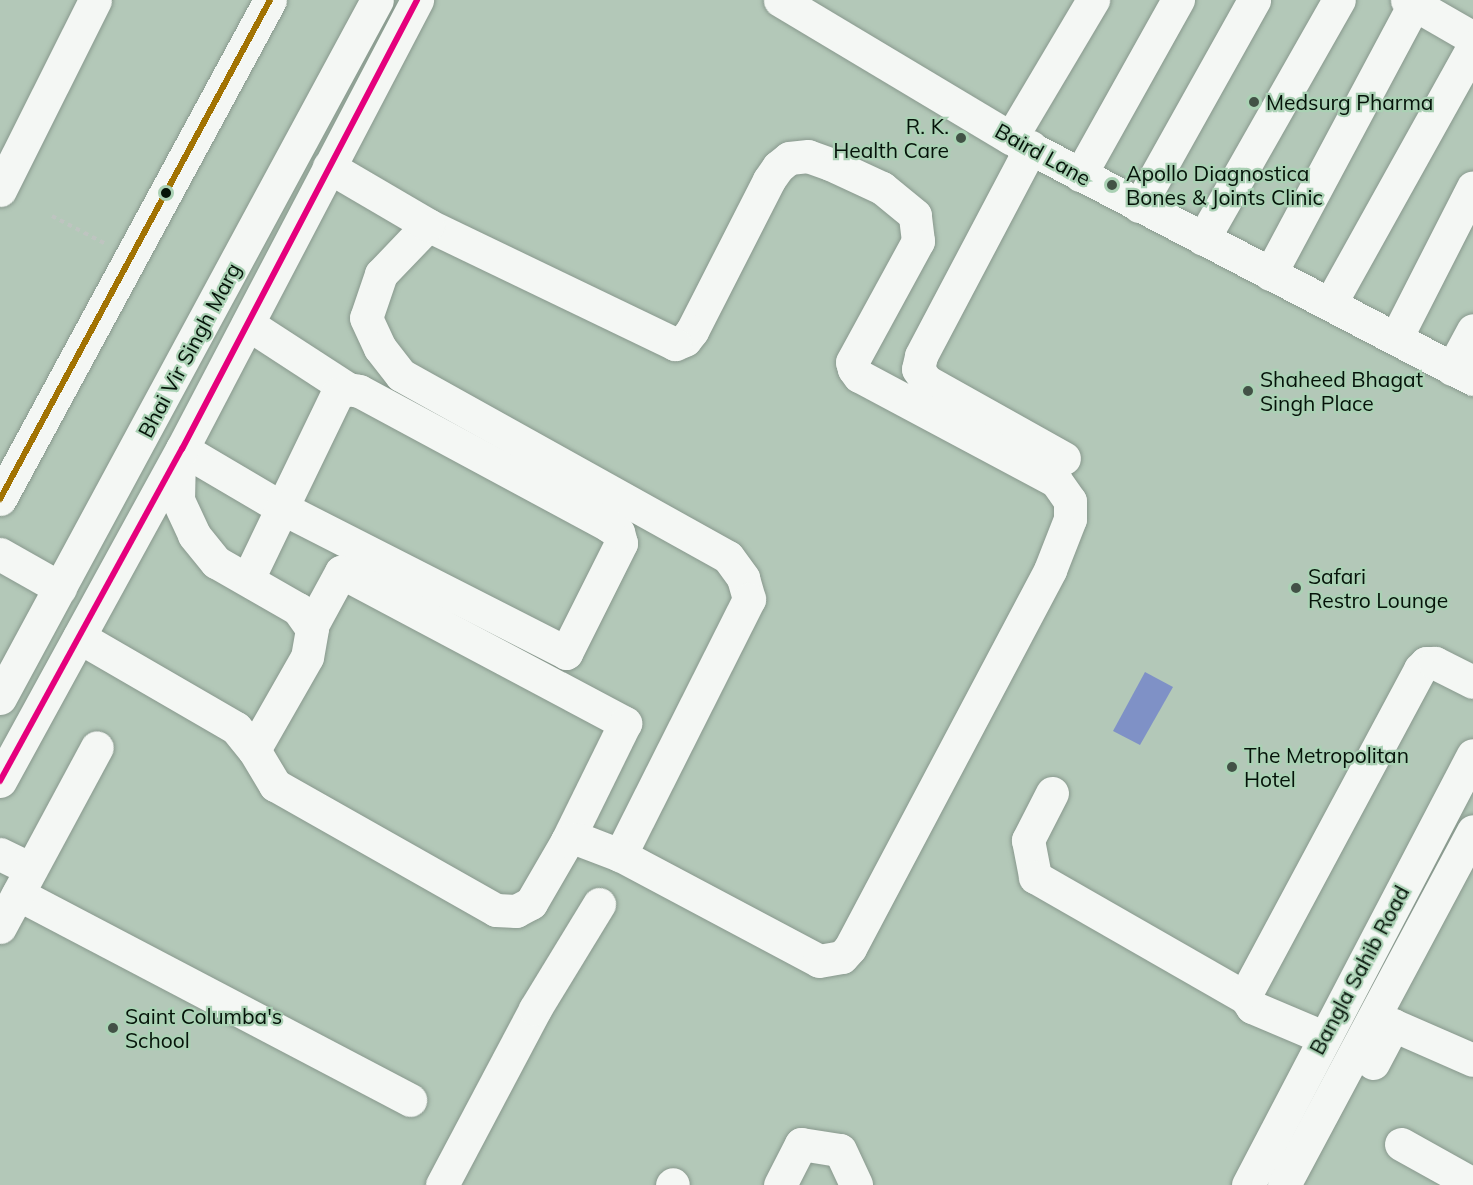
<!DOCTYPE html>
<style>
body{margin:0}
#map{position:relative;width:1473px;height:1185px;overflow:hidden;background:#b3c8b8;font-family:Mulish,sans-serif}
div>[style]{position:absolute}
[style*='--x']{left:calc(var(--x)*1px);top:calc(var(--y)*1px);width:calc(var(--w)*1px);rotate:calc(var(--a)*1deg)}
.water>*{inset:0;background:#7f91c6}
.path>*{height:4px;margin-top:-2px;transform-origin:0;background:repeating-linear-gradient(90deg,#bec4c0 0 4.5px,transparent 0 9px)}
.roads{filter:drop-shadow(0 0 2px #88988d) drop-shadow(0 0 2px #88988d)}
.minor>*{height:33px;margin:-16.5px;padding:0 16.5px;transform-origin:16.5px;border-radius:16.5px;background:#f4f7f4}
.bus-1>*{height:6px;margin:-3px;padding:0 3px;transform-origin:3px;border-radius:3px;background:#a27303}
.bus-2>*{height:6px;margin:-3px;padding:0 3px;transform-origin:3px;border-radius:3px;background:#e5007d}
.dots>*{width:16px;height:16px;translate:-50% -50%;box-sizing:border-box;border:3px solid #aad1b4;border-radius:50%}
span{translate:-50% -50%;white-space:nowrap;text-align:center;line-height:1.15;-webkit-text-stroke:4.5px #aad1b4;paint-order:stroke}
.poi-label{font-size:21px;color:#051309}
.left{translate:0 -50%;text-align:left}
.right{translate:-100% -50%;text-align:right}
.street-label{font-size:21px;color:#051309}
</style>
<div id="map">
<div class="water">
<div style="clip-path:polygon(1145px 672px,1173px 687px,1140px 745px,1113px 731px)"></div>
</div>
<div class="path">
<div style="--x:52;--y:216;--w:59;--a:27.4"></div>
</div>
<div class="roads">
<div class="minor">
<div style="--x:780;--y:0;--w:269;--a:30.9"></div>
<div style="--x:1011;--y:138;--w:521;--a:27.55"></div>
<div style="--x:1407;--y:0;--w:76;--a:29.9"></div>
<div style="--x:1011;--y:138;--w:161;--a:-59.3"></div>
<div style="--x:1031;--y:147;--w:236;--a:117.8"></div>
<div style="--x:921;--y:356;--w:13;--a:103"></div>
<div style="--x:918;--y:369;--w:14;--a:56"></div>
<div style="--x:926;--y:381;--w:158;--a:29.2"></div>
<div style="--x:1080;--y:175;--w:201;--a:-60.8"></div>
<div style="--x:0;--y:190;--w:212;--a:-63.4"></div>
<div style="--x:1139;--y:206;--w:236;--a:-60.8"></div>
<div style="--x:428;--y:225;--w:68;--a:133.8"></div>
<div style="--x:381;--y:274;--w:46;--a:108.8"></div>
<div style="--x:366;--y:318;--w:33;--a:65"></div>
<div style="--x:380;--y:348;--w:34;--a:52"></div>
<div style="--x:401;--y:375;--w:374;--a:29.1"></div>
<div style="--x:728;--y:557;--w:26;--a:54"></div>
<div style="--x:743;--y:578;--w:22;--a:74"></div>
<div style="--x:749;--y:599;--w:287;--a:116.7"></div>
<div style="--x:1203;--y:239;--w:275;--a:-60.4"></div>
<div style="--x:1270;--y:274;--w:310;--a:-61.9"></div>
<div style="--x:1330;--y:304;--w:294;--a:-60.9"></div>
<div style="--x:248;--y:324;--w:119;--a:33"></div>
<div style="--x:1396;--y:338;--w:169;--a:-63"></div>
<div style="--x:1452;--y:369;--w:44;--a:-61.7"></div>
<div style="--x:182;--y:449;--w:116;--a:30.5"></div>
<div style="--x:282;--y:508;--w:319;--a:27"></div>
<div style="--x:566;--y:653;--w:123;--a:-63.4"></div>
<div style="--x:621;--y:543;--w:11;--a:-105"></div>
<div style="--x:618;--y:532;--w:12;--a:-145"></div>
<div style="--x:608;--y:525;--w:283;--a:-151.7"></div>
<div style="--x:359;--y:391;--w:11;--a:-170"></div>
<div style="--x:348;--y:389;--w:12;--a:156"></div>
<div style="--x:337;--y:394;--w:127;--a:115.8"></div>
<div style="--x:282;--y:508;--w:79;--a:115.6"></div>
<div style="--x:179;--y:456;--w:44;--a:91.3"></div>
<div style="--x:178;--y:500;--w:38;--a:65"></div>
<div style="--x:194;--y:535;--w:35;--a:51"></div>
<div style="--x:216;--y:562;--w:95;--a:29.8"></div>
<div style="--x:298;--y:609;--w:24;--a:55"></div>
<div style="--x:312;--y:629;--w:28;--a:100"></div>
<div style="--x:307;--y:657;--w:107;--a:119.7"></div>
<div style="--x:0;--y:499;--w:567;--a:-61.58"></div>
<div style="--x:0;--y:554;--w:69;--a:29.5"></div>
<div style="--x:311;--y:627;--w:63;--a:-61.4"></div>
<div style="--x:341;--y:572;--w:322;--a:28"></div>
<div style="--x:625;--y:723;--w:131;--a:116.2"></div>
<div style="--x:79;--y:637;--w:181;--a:30.1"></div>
<div style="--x:236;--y:728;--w:28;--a:51"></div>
<div style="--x:254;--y:750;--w:41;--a:59"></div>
<div style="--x:275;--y:785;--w:254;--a:29.5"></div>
<div style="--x:496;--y:910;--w:20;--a:3"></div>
<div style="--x:516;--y:911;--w:17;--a:-28"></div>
<div style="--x:531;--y:903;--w:72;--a:-59.9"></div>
<div style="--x:567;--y:841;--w:11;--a:-10"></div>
<div style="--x:578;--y:839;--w:45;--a:20.9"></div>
<div style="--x:620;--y:855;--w:225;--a:28"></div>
<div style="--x:819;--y:961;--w:23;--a:-10"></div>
<div style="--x:842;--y:957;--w:12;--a:-48"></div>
<div style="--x:850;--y:948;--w:428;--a:-62.1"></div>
<div style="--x:1050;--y:570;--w:55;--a:-68.6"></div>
<div style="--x:1070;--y:519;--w:18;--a:-90"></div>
<div style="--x:1070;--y:501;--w:24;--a:-125"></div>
<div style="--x:1056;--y:481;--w:223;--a:-151.9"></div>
<div style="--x:859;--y:376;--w:9;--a:-126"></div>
<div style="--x:854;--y:369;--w:7;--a:-106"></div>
<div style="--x:852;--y:362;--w:138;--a:-61.4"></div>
<div style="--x:918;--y:241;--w:26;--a:-97"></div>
<div style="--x:915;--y:215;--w:43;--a:-140.7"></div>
<div style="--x:882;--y:188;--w:57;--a:-155.2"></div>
<div style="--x:830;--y:164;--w:23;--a:-160"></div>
<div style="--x:808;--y:156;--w:19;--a:174"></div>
<div style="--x:789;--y:158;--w:14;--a:141"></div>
<div style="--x:778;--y:167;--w:16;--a:125"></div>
<div style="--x:769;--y:180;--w:169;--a:117"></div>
<div style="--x:692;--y:331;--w:11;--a:128"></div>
<div style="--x:685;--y:340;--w:11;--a:158"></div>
<div style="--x:675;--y:344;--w:274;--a:-154.3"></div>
<div style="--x:428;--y:225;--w:115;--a:-149.6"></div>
<div style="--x:0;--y:698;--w:793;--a:-61.63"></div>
<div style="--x:0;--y:781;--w:379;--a:-61.3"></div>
<div style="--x:182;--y:449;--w:507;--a:-62.37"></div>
<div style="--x:1052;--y:793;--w:53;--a:117.1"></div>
<div style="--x:1028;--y:840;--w:38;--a:79"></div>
<div style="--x:1035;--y:877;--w:243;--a:29.8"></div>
<div style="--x:0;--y:854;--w:34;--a:26"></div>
<div style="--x:18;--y:894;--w:443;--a:27.7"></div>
<div style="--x:0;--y:927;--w:204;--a:-61.7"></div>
<div style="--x:1323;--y:1037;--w:77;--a:-157.1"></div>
<div style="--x:1252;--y:1007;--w:11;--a:-124"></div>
<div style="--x:1246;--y:998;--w:8;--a:-76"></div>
<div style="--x:1248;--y:990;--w:364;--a:-61.8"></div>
<div style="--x:1420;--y:669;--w:8;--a:-45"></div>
<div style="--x:1426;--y:663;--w:9;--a:0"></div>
<div style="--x:1435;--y:663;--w:42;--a:26.6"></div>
<div style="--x:1373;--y:1063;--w:43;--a:-62.2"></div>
<div style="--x:1393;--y:1025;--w:87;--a:23.6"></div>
<div style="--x:1401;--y:1144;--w:82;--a:29.1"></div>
<div style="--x:442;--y:1185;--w:199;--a:-62.1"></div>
<div style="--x:535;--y:1009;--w:123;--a:-58.6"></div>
<div style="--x:672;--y:1185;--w:1;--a:-45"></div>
<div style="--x:780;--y:1185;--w:46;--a:-62.9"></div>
<div style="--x:801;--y:1144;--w:39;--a:9"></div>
<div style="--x:840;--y:1150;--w:38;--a:65"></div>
<div style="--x:1248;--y:1185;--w:485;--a:-62.4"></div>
<div style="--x:1284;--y:1185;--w:401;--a:-61.9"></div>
</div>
</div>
<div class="bus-1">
<div style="--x:0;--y:499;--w:567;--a:-61.58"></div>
</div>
<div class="bus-2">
<div style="--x:0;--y:781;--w:379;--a:-61.3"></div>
<div style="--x:182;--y:449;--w:507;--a:-62.37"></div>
</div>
<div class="dots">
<div style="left:1254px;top:102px;background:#425246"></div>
<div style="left:961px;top:138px;background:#425246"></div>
<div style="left:1112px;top:185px;background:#425246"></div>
<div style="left:166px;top:193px;background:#051309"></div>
<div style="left:1248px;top:391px;background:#425246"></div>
<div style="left:1296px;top:588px;background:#425246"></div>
<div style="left:1232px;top:767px;background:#425246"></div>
<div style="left:113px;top:1028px;background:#425246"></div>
</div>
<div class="poi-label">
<span class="left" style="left:1266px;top:102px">Medsurg Pharma</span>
<span class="right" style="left:949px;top:138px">R. K.<br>Health Care</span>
<span class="left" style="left:1126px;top:185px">Apollo Diagnostica<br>Bones &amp; Joints Clinic</span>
<span class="left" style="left:1260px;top:391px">Shaheed Bhagat<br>Singh Place</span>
<span class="left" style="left:1308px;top:588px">Safari<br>Restro Lounge</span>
<span class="left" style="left:1244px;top:767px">The Metropolitan<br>Hotel</span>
<span class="left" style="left:125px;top:1028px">Saint Columba's<br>School</span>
</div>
<div class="street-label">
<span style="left:1043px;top:154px;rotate:29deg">Baird Lane</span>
<span style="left:189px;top:350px;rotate:-62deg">Bhai Vir Singh Marg</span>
<span style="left:1359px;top:970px;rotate:-62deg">Bangla Sahib Road</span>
</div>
</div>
